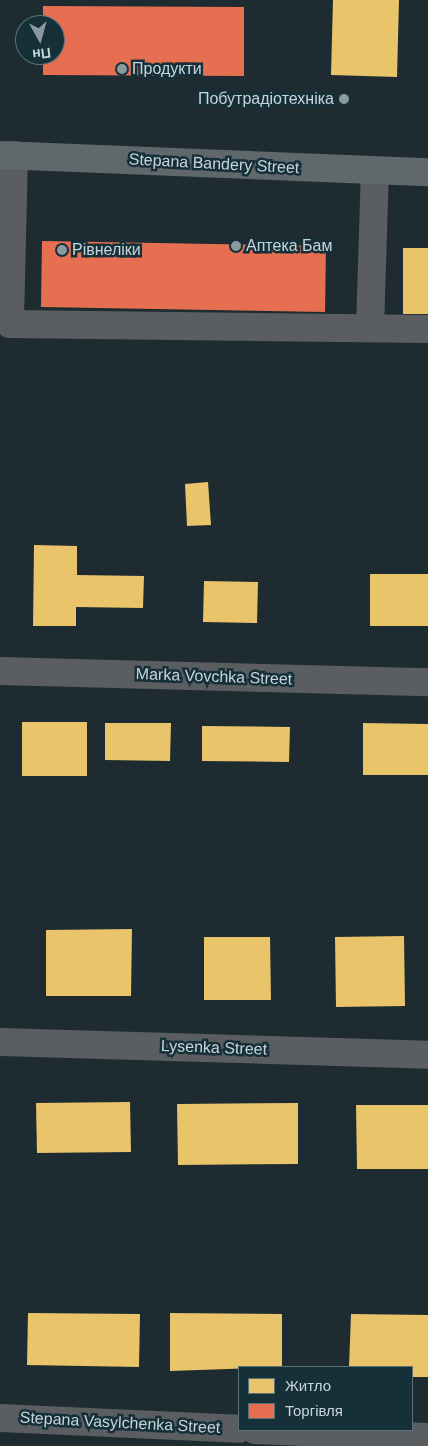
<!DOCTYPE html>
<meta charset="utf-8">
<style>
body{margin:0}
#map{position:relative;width:428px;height:1446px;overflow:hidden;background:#1e2c31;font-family:Arial,sans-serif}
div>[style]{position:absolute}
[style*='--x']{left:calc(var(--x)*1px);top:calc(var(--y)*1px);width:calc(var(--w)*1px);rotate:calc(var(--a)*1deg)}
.homes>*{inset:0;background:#e9c46a}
.shops>*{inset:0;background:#e76f51}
.minor>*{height:28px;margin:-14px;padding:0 14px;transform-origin:14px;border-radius:14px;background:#5a5e61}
.major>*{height:28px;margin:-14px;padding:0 14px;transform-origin:14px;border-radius:14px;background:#61686c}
.dots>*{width:14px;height:14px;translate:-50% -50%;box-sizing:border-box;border:2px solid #163039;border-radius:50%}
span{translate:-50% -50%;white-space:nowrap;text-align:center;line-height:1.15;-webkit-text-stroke:5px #163039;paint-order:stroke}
.poi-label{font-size:16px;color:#c6d5da}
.left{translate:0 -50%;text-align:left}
.right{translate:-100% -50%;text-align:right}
.street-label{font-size:16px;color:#c6d5da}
.legend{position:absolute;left:238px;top:1366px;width:175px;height:65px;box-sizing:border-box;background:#163039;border:1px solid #5c7279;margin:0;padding:6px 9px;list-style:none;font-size:15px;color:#c6d5da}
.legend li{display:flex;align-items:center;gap:10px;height:25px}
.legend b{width:25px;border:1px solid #5c7279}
.north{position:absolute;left:15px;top:15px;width:50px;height:50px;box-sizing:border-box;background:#163039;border:1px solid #5c7279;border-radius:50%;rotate:173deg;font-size:14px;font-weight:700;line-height:20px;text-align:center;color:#c6d5da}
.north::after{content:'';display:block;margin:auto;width:18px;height:22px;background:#8b9a9f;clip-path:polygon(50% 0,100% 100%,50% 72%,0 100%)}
</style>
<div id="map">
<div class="homes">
<div style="clip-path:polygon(333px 0,399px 0,397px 77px,331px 75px)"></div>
<div style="clip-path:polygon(403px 248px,428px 248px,428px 314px,403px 314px)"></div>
<div style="clip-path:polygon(208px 482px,211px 525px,187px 526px,185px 484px)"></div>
<div style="clip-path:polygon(34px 545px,77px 546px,77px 575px,144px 576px,143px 608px,76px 607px,76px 626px,33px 626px)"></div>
<div style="clip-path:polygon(370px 574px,428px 574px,428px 626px,370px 626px)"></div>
<div style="clip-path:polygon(204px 581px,258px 582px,257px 623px,203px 622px)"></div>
<div style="clip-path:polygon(22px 722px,87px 722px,87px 776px,22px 776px)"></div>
<div style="clip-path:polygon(105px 723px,171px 723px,170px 761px,105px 760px)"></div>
<div style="clip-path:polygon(363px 723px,428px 724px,428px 775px,363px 775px)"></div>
<div style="clip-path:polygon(202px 726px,290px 727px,289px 762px,202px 761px)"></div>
<div style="clip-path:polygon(132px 929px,131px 996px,46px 996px,46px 930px)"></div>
<div style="clip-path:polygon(404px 936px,405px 1006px,336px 1007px,335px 937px)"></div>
<div style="clip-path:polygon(204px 937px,270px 937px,271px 1000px,204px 1000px)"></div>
<div style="clip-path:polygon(130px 1102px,131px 1152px,37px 1153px,36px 1103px)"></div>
<div style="clip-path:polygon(298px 1103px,298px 1164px,178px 1165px,177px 1104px)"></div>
<div style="clip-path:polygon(356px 1105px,428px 1105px,428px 1169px,357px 1169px)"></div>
<div style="clip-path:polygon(28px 1313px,140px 1314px,139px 1367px,27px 1365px)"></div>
<div style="clip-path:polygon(170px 1313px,282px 1314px,282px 1367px,170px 1371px)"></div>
<div style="clip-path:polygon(351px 1314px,428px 1315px,428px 1377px,412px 1377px,412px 1367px,349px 1367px)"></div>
</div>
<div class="shops">
<div style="clip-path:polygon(43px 6px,244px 7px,244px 76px,43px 75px,43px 55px,55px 55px,55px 25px,43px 25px)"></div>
<div style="clip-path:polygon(42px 241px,326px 246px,325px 312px,41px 307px)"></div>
</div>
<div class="minor">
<div style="--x:14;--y:155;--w:169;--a:91.4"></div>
<div style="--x:10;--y:324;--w:418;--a:0.7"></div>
<div style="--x:370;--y:328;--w:157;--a:-88.2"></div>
<div style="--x:0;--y:671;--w:428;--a:1.5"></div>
<div style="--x:0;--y:1042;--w:428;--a:1.7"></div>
<div style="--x:0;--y:1418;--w:239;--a:2.6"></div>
<div style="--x:255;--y:1430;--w:173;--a:2.3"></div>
</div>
<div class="major">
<div style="--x:0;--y:155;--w:428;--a:2.3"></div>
</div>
<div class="dots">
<div style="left:122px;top:69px;background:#8b9a9f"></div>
<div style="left:344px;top:99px;background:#8b9a9f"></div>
<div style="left:236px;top:246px;background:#8b9a9f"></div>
<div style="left:62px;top:250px;background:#8b9a9f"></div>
</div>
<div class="poi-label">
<span class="left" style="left:132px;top:69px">Продукти</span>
<span class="right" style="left:334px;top:99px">Побутрадіотехніка</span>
<span class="left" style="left:246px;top:246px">Аптека Бам</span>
<span class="left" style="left:72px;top:250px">Рівнеліки</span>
</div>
<div class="street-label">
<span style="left:214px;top:164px;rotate:3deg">Stepana Bandery Street</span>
<span style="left:214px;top:677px;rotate:2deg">Marka Vovchka Street</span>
<span style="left:214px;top:1048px;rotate:2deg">Lysenka Street</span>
<span style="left:120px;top:1423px;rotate:3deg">Stepana Vasylchenka Street</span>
</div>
<ul class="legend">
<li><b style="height:14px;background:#e9c46a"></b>Житло</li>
<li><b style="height:14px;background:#e76f51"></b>Торгівля</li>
</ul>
<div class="north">Пн</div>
</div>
